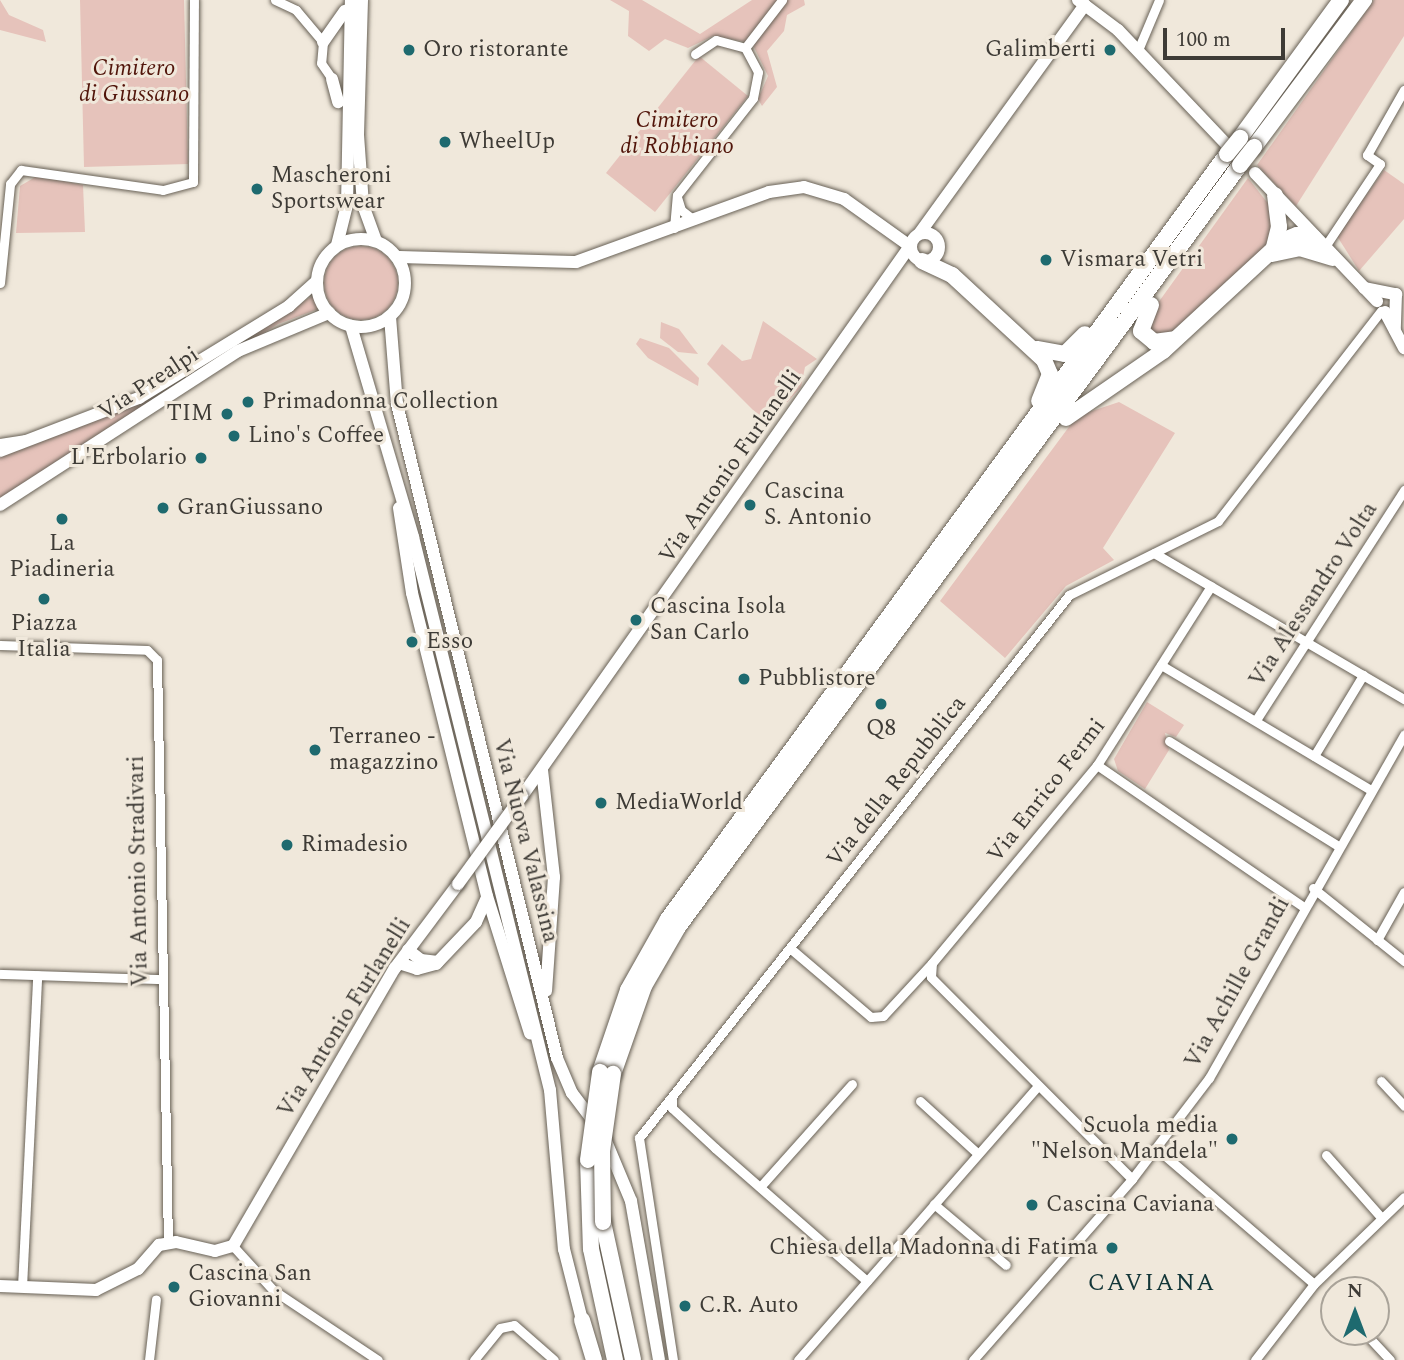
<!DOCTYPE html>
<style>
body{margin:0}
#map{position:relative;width:1404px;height:1360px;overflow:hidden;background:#f0e8db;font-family:Spectral,serif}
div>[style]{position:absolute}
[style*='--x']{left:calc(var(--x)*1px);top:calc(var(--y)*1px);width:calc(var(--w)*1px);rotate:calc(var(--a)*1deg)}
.green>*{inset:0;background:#e6c3bb}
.round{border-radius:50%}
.roads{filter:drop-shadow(0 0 2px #686156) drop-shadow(0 0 2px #686156)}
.street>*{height:9px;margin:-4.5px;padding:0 4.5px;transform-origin:4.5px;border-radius:4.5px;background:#fff}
.secondary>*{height:12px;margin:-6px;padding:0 6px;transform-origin:6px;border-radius:6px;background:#fff}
.secondary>.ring{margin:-6px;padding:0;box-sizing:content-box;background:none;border:12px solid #fff;border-radius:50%}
.highway>*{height:16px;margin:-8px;padding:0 8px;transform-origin:8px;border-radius:8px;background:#fff}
.bridges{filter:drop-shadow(0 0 2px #686156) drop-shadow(0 0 2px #686156)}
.secondary-bridge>*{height:12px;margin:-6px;padding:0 6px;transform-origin:6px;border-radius:6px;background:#fff}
.highway-bridge>*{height:16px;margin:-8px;padding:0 8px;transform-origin:8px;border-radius:8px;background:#fff}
.dots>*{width:19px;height:19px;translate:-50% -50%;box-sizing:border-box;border:4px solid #f0e8db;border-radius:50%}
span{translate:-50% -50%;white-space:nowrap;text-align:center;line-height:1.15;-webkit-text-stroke:6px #f0e8db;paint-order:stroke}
.poi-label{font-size:23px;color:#3e3b36}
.left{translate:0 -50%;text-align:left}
.right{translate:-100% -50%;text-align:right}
.park-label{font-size:23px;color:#51150a;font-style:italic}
.street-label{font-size:23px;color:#3e3b36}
.neighbourhood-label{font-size:24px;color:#133638;letter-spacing:2px}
.north{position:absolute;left:1320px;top:1276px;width:70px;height:70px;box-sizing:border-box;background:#f0e8db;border:2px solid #a9a399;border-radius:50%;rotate:0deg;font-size:19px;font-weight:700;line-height:28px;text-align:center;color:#3e3b36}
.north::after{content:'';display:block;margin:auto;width:24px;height:32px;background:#1e6a6f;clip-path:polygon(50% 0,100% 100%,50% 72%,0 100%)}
.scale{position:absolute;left:1163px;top:28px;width:122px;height:32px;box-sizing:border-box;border:4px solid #3e3b36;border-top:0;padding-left:9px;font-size:21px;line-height:24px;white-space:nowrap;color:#3e3b36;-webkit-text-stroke:5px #f0e8db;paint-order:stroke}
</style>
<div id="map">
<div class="green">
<div style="clip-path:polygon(0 0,9px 15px,43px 30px,46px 42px,0 30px)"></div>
<div style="clip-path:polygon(80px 0,184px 0,188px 164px,84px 167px)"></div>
<div style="clip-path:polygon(610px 0,642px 0,700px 34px,752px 0,804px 0,805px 5px,787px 15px,784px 31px,767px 51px,777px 87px,762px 106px,758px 99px,768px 76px,752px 43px,713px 36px,688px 48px,665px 39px,649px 51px,628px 36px,629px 11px)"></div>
<div style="clip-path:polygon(1374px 0,1404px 0,1404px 36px,1296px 206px,1257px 165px)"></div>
<div style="clip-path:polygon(699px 56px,748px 96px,655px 212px,606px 173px)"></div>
<div style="clip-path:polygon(1384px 170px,1404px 184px,1404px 219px,1359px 271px,1337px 236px)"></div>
<div style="clip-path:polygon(37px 176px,83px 185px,85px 232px,16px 233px,20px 186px)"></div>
<div style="clip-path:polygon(1248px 178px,1274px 211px,1270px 244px,1168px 336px,1159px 337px,1148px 329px,1150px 314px)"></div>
<div class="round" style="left:324px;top:246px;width:74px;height:74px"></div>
<div style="clip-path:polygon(314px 295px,321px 308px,278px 324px,0 499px,0 456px,141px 402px)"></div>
<div style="clip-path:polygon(763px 321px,817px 359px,805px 367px,801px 387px,773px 418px,765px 410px,761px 418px,707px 364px,722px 344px,742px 361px,751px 359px)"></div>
<div style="clip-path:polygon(661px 322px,679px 329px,698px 354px,678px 352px,660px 338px)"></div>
<div style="clip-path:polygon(640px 338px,669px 348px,699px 378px,698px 386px,648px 358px,636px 344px)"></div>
<div style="clip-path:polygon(1119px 402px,1175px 433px,1103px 548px,1114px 560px,1066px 586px,1005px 658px,940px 601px,1077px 416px)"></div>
<div style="clip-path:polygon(1147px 702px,1184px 725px,1176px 737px,1165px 733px,1169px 750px,1145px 789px,1118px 771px,1114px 759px)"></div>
</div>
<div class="roads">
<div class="street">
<div style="--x:275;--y:0;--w:23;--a:25"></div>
<div style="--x:296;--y:10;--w:42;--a:49.8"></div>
<div style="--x:323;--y:42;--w:21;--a:95"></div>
<div style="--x:321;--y:63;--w:19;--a:55"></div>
<div style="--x:745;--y:48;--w:61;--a:-52.4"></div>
<div style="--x:1138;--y:50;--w:54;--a:-67.2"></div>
<div style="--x:695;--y:54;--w:25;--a:-34"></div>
<div style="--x:716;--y:40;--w:30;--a:15"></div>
<div style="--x:677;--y:197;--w:14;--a:73"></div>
<div style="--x:681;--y:210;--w:16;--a:38"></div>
<div style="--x:674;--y:228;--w:33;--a:-85"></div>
<div style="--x:677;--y:195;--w:123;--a:-51.9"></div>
<div style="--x:753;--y:98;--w:26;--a:-79"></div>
<div style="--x:758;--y:72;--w:27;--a:-118"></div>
<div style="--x:1324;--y:248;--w:101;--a:-56.3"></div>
<div style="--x:1380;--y:164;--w:16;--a:-145"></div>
<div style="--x:1367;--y:155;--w:75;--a:-60.4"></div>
<div style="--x:0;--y:283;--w:100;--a:-84.2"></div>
<div style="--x:10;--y:184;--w:18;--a:-52"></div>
<div style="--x:21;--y:170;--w:143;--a:8"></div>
<div style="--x:163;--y:190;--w:31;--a:-15"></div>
<div style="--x:193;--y:182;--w:182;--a:-89.7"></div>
<div style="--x:0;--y:443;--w:26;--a:-9"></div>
<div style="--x:1154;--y:553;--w:290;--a:30.3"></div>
<div style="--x:0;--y:645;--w:147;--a:1.9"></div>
<div style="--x:147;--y:650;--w:14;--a:45"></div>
<div style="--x:157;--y:660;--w:583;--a:88.92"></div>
<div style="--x:1161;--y:665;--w:244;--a:30.8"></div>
<div style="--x:1256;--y:720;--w:274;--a:-57.2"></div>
<div style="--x:1169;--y:741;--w:198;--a:31.8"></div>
<div style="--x:1314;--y:756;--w:95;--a:-58.8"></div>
<div style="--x:1097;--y:765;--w:249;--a:34.5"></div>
<div style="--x:1313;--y:888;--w:117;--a:38.7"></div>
<div style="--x:1377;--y:940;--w:55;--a:-60.6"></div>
<div style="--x:791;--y:949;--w:105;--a:40.4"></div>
<div style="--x:871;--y:1017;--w:12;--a:-5"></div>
<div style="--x:883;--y:1016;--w:72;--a:-47.2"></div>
<div style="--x:0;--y:974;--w:160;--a:1.8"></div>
<div style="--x:1381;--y:1081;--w:34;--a:47"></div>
<div style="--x:672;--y:1099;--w:9;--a:90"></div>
<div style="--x:672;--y:1108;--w:59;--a:42.9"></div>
<div style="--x:715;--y:1148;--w:202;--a:41.2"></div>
<div style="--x:920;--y:1101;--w:77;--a:42.4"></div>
<div style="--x:1156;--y:1148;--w:208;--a:40.7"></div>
<div style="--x:1326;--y:1155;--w:81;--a:48.5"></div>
<div style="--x:1132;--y:1179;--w:285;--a:-134.9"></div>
<div style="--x:931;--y:977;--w:14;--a:-86"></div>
<div style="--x:932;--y:963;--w:258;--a:-50.2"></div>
<div style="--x:1097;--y:765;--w:212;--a:-57.5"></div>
<div style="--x:760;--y:1187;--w:138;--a:-48.2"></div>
<div style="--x:934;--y:1204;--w:94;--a:40.3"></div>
<div style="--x:233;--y:1246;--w:59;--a:47.7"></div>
<div style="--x:273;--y:1290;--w:126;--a:33.7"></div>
<div style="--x:22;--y:1287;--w:312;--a:-87.2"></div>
<div style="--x:1364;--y:1332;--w:38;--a:47"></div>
<div style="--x:149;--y:1360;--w:61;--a:-83.5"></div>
<div style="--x:474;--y:1360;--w:41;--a:-50.9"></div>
<div style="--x:500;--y:1328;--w:14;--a:-12"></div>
<div style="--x:514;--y:1325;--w:53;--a:41.2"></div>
<div style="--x:673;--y:1360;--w:225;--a:-98.7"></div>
<div style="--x:639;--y:1138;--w:693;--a:-51.62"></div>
<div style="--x:1069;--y:595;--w:166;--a:-26.4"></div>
<div style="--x:1218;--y:521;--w:266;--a:-52.2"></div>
<div style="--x:798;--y:1360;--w:364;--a:-48.8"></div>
<div style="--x:973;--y:1360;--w:241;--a:-48.7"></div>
<div style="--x:1132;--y:1179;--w:127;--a:-52.7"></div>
<div style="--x:1209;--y:1078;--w:395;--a:-60.4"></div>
<div style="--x:1255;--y:1360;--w:96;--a:-52.2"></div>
<div style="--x:1314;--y:1284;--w:125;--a:-44"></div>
</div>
<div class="secondary">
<div style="--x:362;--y:0;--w:135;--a:91.7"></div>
<div style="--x:358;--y:135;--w:70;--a:85.9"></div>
<div style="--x:363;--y:205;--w:38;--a:70"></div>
<div style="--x:1078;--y:0;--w:50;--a:36.9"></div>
<div style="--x:1118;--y:30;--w:160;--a:46.5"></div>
<div style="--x:323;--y:42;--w:38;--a:-55"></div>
<div style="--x:332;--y:79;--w:24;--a:75"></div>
<div style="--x:1255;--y:173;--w:177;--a:46.4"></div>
<div class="ring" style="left:911px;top:233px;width:16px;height:16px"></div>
<div style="--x:919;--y:234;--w:283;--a:-54.1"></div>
<div class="ring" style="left:317px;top:239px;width:76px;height:76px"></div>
<div style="--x:337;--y:245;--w:41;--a:-76"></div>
<div style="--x:347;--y:205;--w:205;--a:-88.9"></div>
<div style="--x:397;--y:257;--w:179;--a:1.6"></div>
<div style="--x:576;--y:262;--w:205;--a:-19.9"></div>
<div style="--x:769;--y:192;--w:35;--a:-8"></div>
<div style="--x:804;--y:187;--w:42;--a:16.7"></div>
<div style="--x:844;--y:199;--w:81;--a:35.5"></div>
<div style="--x:910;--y:246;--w:673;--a:125.2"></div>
<div style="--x:1364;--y:288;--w:33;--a:11"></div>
<div style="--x:1396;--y:294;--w:36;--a:92"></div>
<div style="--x:1385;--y:312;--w:41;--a:62.2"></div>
<div style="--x:390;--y:317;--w:87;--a:85.4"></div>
<div style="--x:397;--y:404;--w:673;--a:76.25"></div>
<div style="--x:557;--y:1058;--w:38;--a:67"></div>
<div style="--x:572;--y:1093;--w:51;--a:52.9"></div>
<div style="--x:603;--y:1134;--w:73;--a:67.3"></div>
<div style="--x:631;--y:1201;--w:161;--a:80"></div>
<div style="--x:351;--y:326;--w:220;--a:73.6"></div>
<div style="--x:413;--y:537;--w:570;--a:76.09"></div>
<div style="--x:550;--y:1090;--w:160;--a:85"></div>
<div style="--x:564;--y:1249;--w:73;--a:75.8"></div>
<div style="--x:0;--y:451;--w:149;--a:-20.9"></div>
<div style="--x:139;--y:398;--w:176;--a:-31.5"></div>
<div style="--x:289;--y:306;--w:36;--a:-42"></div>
<div style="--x:0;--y:505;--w:283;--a:-32.9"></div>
<div style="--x:238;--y:351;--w:99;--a:-22.7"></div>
<div style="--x:399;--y:508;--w:86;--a:81.3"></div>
<div style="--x:412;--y:593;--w:312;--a:76.1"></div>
<div style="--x:487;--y:896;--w:144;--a:72.6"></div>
<div style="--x:542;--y:770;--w:108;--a:83.6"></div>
<div style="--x:554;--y:877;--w:114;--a:94"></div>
<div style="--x:408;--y:950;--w:16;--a:38"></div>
<div style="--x:421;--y:960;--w:17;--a:7"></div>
<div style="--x:399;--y:963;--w:19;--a:18"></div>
<div style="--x:417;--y:969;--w:20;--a:-15"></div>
<div style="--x:436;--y:964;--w:58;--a:-46.4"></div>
<div style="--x:476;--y:922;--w:27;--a:-66"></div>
<div style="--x:0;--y:1286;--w:96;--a:2.4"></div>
<div style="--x:96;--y:1290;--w:47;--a:-26.6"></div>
<div style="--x:138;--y:1269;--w:32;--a:-49"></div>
<div style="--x:159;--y:1245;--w:17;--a:-10"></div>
<div style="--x:176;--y:1242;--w:40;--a:13"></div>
<div style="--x:215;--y:1251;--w:19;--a:-16"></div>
<div style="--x:233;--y:1246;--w:322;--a:-59.8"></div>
<div style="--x:395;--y:968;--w:105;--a:-53.1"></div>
</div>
<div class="highway">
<div style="--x:1240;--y:138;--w:171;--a:-53.8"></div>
<div style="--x:1254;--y:147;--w:184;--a:-53.2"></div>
<div style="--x:1273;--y:251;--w:25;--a:-76"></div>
<div style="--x:1279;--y:227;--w:32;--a:-97"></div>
<div style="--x:1272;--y:254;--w:29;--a:-12"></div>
<div style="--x:1300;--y:248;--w:34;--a:17"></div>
<div style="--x:922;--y:261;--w:33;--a:25"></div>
<div style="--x:952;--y:275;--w:125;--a:42.7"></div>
<div style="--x:1044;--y:360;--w:15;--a:67"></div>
<div style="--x:1050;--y:374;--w:29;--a:112"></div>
<div style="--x:1151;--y:305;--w:28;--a:111"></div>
<div style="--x:1141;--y:331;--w:17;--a:40"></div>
<div style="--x:1154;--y:342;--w:21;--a:-8"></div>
<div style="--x:1037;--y:349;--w:28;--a:10"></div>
<div style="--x:1065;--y:354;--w:28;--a:-45"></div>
<div style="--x:1066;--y:418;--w:118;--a:-34.6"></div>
<div style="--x:1163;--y:351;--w:162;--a:-42.7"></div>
<div style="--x:1282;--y:241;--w:16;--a:-22"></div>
<div style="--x:1297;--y:235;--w:17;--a:10"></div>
<div style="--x:600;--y:1072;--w:87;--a:-71.1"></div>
<div style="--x:628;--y:990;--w:81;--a:-60.6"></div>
<div style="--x:668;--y:919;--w:947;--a:-53.84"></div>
<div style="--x:613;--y:1074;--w:93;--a:-70.6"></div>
<div style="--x:644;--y:986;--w:68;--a:-60"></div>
<div style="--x:678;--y:927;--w:947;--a:-53.59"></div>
<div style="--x:588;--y:1160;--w:89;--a:88.1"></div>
<div style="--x:591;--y:1249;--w:114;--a:77.8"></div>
<div style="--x:603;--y:1222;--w:141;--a:77.7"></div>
<div style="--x:582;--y:1320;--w:42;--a:73.3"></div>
</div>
</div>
<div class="bridges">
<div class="secondary-bridge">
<div style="--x:458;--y:884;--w:109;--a:-54"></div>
</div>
<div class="highway-bridge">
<div style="--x:1227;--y:154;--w:21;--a:-51"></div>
<div style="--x:1240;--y:165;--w:23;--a:-52"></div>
<div style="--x:588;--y:1160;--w:89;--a:-82.2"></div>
<div style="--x:603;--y:1222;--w:71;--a:-90.8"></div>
<div style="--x:602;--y:1151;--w:78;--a:-81.9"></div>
</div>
</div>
<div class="dots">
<div style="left:409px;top:50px;background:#1e6a6f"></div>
<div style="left:1110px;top:50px;background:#1e6a6f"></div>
<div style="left:445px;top:142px;background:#1e6a6f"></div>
<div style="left:257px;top:189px;background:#1e6a6f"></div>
<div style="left:1046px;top:260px;background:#1e6a6f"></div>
<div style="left:248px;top:402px;background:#1e6a6f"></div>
<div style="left:227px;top:414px;background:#1e6a6f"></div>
<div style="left:234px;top:436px;background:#1e6a6f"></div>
<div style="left:201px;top:458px;background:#1e6a6f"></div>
<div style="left:750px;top:505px;background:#1e6a6f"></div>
<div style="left:163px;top:508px;background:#1e6a6f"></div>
<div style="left:62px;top:519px;background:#1e6a6f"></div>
<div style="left:44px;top:599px;background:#1e6a6f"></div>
<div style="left:636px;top:620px;background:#1e6a6f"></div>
<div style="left:412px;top:642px;background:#1e6a6f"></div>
<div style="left:744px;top:679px;background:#1e6a6f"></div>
<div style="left:881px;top:704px;background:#1e6a6f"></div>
<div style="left:315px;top:750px;background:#1e6a6f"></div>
<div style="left:601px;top:803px;background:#1e6a6f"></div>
<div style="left:287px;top:845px;background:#1e6a6f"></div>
<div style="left:1232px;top:1139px;background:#1e6a6f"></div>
<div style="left:1032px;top:1205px;background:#1e6a6f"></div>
<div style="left:1112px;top:1248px;background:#1e6a6f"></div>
<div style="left:174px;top:1287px;background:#1e6a6f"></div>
<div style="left:685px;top:1306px;background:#1e6a6f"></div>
</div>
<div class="poi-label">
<span class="left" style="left:423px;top:50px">Oro ristorante</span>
<span class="right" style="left:1096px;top:50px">Galimberti</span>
<span class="left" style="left:459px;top:142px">WheelUp</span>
<span class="left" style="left:271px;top:189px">Mascheroni<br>Sportswear</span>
<span class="left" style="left:1060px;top:260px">Vismara Vetri</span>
<span class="left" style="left:262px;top:402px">Primadonna Collection</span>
<span class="right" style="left:213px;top:414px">TIM</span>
<span class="left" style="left:248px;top:436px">Lino's Coffee</span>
<span class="right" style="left:187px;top:458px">L'Erbolario</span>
<span class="left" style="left:764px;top:505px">Cascina<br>S. Antonio</span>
<span class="left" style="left:177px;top:508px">GranGiussano</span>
<span style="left:62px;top:557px">La<br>Piadineria</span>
<span class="left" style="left:650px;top:620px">Cascina Isola<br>San Carlo</span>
<span style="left:44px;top:637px">Piazza<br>Italia</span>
<span class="left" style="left:426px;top:642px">Esso</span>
<span class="left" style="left:758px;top:679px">Pubblistore</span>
<span style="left:881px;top:729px">Q8</span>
<span class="left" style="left:329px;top:750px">Terraneo -<br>magazzino</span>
<span class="left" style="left:615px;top:803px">MediaWorld</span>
<span class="left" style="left:301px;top:845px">Rimadesio</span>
<span class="right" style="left:1218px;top:1139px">Scuola media<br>"Nelson Mandela"</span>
<span class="left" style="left:1046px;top:1205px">Cascina Caviana</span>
<span class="right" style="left:1098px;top:1248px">Chiesa della Madonna di Fatima</span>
<span class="left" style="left:188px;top:1287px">Cascina San<br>Giovanni</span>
<span class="left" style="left:699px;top:1306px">C.R. Auto</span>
</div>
<div class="park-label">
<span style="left:134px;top:82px">Cimitero<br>di Giussano</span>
<span style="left:677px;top:134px">Cimitero<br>di Robbiano</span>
</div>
<div class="street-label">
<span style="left:149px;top:384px;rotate:-33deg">Via Prealpi</span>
<span style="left:731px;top:467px;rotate:-55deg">Via Antonio Furlanelli</span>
<span style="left:1314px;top:595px;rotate:-57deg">Via Alessandro Volta</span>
<span style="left:897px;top:782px;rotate:-52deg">Via della Repubblica</span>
<span style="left:1047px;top:791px;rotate:-52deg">Via Enrico Fermi</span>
<span style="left:525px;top:841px;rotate:76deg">Via Nuova Valassina</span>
<span style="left:139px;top:871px;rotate:-91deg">Via Antonio Stradivari</span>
<span style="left:1238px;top:983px;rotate:-61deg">Via Achille Grandi</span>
<span style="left:345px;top:1018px;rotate:-58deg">Via Antonio Furlanelli</span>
</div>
<div class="neighbourhood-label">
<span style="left:1152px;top:1284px">CAVIANA</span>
</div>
<div class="north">N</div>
<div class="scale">100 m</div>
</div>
